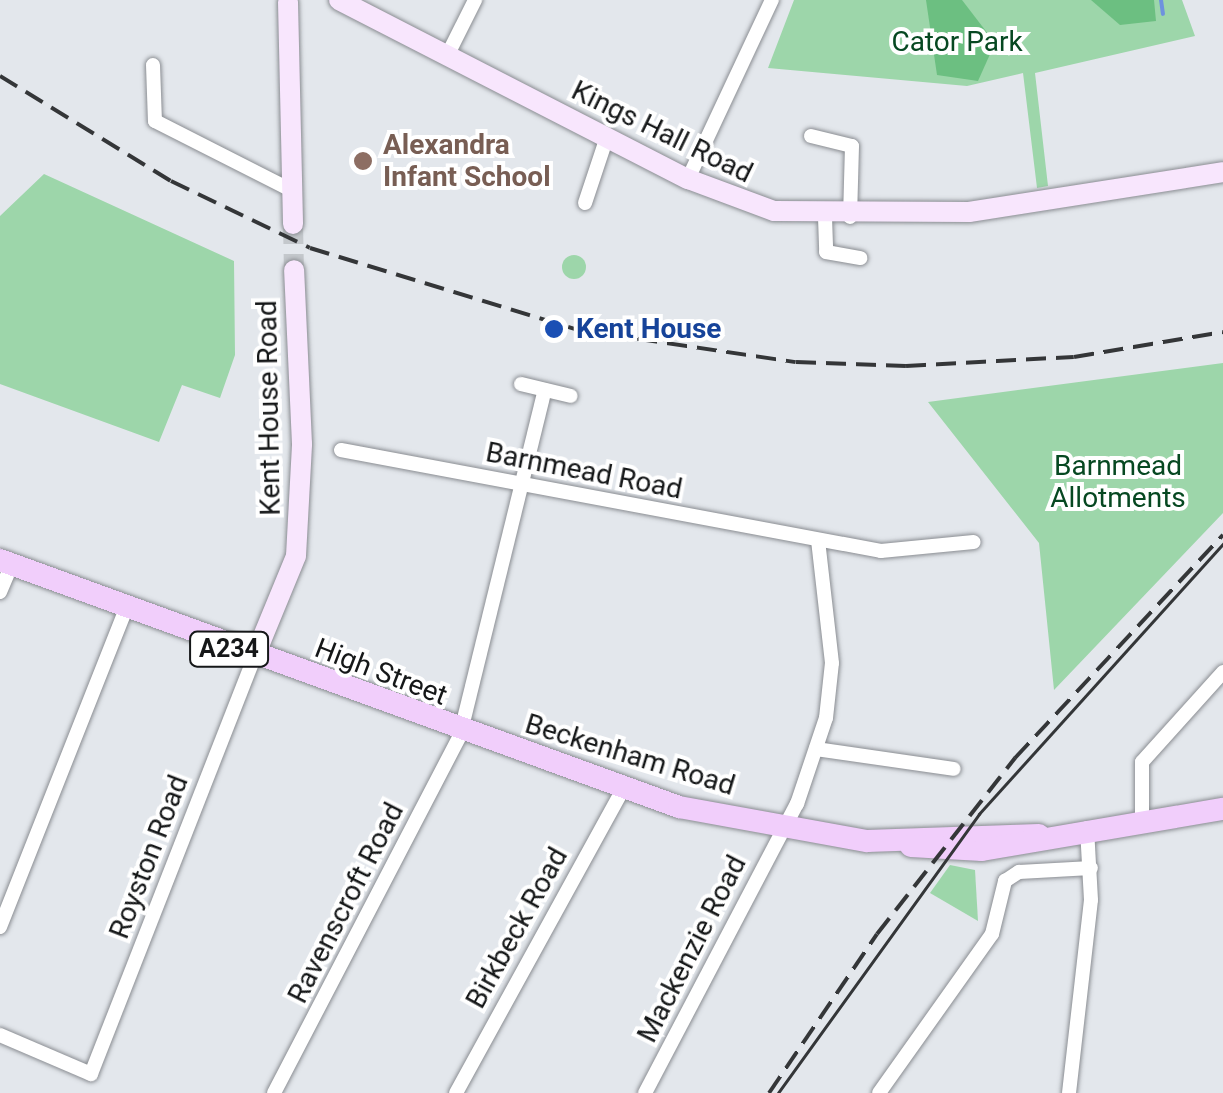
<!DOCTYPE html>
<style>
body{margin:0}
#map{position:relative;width:1223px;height:1093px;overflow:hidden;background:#e3e7ec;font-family:Roboto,sans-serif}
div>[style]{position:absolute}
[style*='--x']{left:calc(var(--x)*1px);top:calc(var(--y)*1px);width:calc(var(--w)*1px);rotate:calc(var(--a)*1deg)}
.green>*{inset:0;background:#9dd6aa}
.round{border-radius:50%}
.forest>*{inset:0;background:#6cbf81}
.stream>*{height:4px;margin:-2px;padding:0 2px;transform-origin:2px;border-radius:2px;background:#6e92de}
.secondary-tunnel>*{height:20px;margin-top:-10px;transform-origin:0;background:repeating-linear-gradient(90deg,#c4c8cc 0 20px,transparent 0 30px)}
.roads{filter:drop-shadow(0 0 2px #8a8d92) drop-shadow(0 0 2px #8a8d92)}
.street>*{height:14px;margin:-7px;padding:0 7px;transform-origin:7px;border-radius:7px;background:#fff}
.secondary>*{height:20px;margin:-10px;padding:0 10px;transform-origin:10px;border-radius:10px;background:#f8e6fd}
.primary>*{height:22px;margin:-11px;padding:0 11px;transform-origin:11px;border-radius:11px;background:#f1cefb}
.tram>*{height:2.5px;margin:-1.25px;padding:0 1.25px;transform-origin:1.25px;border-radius:1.25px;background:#343638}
.rail>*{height:4px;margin-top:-2px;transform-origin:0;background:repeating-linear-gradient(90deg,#343638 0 20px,transparent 0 30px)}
.dots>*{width:28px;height:28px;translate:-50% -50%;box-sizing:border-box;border:5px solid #fff;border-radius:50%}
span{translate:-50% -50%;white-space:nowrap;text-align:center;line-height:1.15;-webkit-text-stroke:8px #fff;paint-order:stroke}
.shield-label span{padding:2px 8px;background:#fff;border:2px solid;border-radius:8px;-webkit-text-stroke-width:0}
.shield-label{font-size:25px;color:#151718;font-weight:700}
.park-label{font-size:28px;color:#064821}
.street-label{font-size:28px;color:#151718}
.education-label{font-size:28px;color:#785e54;font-weight:700}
.left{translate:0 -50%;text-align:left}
.transit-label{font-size:28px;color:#164399;font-weight:700}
</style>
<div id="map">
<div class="green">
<div style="clip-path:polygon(794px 0,1182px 0,1195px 36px,1035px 73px,1048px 186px,1037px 188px,1023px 73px,967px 86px,768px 68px)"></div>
<div style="clip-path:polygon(44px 174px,234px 261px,235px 355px,220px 398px,182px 385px,159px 442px,0 384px,0 216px)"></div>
<div class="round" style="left:562px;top:255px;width:24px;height:24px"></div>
<div style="clip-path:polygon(1223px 363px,1223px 513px,1054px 690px,1039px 543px,928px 402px)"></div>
<div style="clip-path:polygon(950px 865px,975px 870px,978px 921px,930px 893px)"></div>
</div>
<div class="forest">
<div style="clip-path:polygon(926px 0,962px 0,995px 43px,978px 81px,937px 75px)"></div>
<div style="clip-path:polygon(1091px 0,1154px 0,1156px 21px,1120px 25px)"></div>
</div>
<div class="stream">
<div style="--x:1161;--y:0;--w:14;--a:82"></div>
</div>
<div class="secondary-tunnel">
<div style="--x:293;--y:224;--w:46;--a:88.8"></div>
</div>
<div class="roads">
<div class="street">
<div style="--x:447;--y:56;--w:63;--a:-63.4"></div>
<div style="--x:153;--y:65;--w:56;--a:88"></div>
<div style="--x:155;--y:121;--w:155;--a:26.9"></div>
<div style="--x:811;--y:136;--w:42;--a:13.7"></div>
<div style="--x:852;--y:146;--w:71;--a:91.6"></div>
<div style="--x:688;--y:179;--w:198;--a:-64.9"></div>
<div style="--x:585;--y:203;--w:70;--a:-71.6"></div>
<div style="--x:825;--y:217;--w:35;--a:88"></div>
<div style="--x:826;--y:252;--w:35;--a:10"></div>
<div style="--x:521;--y:384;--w:51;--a:13.5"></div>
<div style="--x:341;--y:450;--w:549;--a:10.59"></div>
<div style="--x:881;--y:551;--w:93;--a:-5.5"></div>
<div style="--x:0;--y:592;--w:30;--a:-67"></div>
<div style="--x:816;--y:749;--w:139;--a:8.2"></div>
<div style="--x:1142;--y:819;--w:57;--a:-90"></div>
<div style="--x:1142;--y:762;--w:121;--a:-48"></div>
<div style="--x:0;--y:927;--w:340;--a:-68.4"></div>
<div style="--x:0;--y:1035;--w:99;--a:23.2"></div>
<div style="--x:91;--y:1074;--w:447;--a:-68.6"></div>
<div style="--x:274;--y:1093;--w:403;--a:-62.5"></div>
<div style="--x:460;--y:735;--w:355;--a:-76.2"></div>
<div style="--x:456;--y:1093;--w:347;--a:-61.2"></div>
<div style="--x:645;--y:1093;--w:327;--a:-62.3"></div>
<div style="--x:797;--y:804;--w:91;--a:-71.4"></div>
<div style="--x:826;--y:718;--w:55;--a:-83.8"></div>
<div style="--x:832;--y:663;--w:123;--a:-96.5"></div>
<div style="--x:879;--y:1093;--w:195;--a:-54.6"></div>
<div style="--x:992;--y:934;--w:55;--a:-76.2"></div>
<div style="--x:1005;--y:881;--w:17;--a:-33"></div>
<div style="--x:1019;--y:872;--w:72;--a:-3.2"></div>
<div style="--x:1069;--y:1093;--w:194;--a:-83.5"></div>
<div style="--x:1091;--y:900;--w:72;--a:-93.2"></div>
</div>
<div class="secondary">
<div style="--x:339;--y:0;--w:392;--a:27.2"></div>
<div style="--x:688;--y:179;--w:92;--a:20.4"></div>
<div style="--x:774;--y:211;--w:195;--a:0.3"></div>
<div style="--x:969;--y:212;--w:257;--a:-8.9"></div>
<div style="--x:288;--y:2;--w:222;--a:88.7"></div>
<div style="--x:254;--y:658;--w:110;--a:-67.6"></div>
<div style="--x:296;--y:556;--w:112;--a:-86.9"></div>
<div style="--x:302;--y:444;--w:174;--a:-92.6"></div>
</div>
<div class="primary">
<div style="--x:0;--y:560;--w:723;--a:19.99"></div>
<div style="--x:679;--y:807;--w:191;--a:10.3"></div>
<div style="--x:867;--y:841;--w:172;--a:-2"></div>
<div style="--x:911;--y:846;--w:71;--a:3.2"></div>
<div style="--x:982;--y:850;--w:244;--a:-9.7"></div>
</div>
</div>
<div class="tram">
<div style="--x:778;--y:1093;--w:344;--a:-54.2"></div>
<div style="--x:979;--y:814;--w:364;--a:-47.9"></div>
</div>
<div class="rail">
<div style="--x:0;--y:76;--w:201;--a:31.6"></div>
<div style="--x:171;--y:181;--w:154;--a:25.7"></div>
<div style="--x:310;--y:248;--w:280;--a:17"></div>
<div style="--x:578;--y:330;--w:220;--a:8.4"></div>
<div style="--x:796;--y:362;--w:110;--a:2.1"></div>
<div style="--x:906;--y:366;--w:168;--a:-3.1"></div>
<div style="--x:1074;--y:357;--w:151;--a:-9.5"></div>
<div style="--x:769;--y:1093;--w:192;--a:-55.8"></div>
<div style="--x:877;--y:934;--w:224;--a:-51.9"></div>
<div style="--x:1015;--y:758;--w:305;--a:-47"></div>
</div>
<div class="dots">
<div style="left:363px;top:161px;background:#8d6e63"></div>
<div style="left:554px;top:329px;background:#1a4fb4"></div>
</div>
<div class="shield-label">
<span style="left:229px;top:649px">A234</span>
</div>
<div class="park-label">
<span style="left:957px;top:42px">Cator Park</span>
<span style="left:1118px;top:482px">Barnmead<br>Allotments</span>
</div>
<div class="street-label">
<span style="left:662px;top:132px;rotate:26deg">Kings Hall Road</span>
<span style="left:269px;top:408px;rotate:-91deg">Kent House Road</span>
<span style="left:584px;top:471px;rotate:11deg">Barnmead Road</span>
<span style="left:381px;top:672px;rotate:21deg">High Street</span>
<span style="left:630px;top:755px;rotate:17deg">Beckenham Road</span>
<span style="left:149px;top:857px;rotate:-69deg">Royston Road</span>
<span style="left:346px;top:903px;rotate:-63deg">Ravenscroft Road</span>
<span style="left:517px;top:928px;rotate:-61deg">Birkbeck Road</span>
<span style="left:692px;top:949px;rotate:-63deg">Mackenzie Road</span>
</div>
<div class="education-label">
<span class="left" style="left:383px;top:161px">Alexandra<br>Infant School</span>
</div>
<div class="transit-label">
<span class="left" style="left:576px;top:329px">Kent House</span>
</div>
</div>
